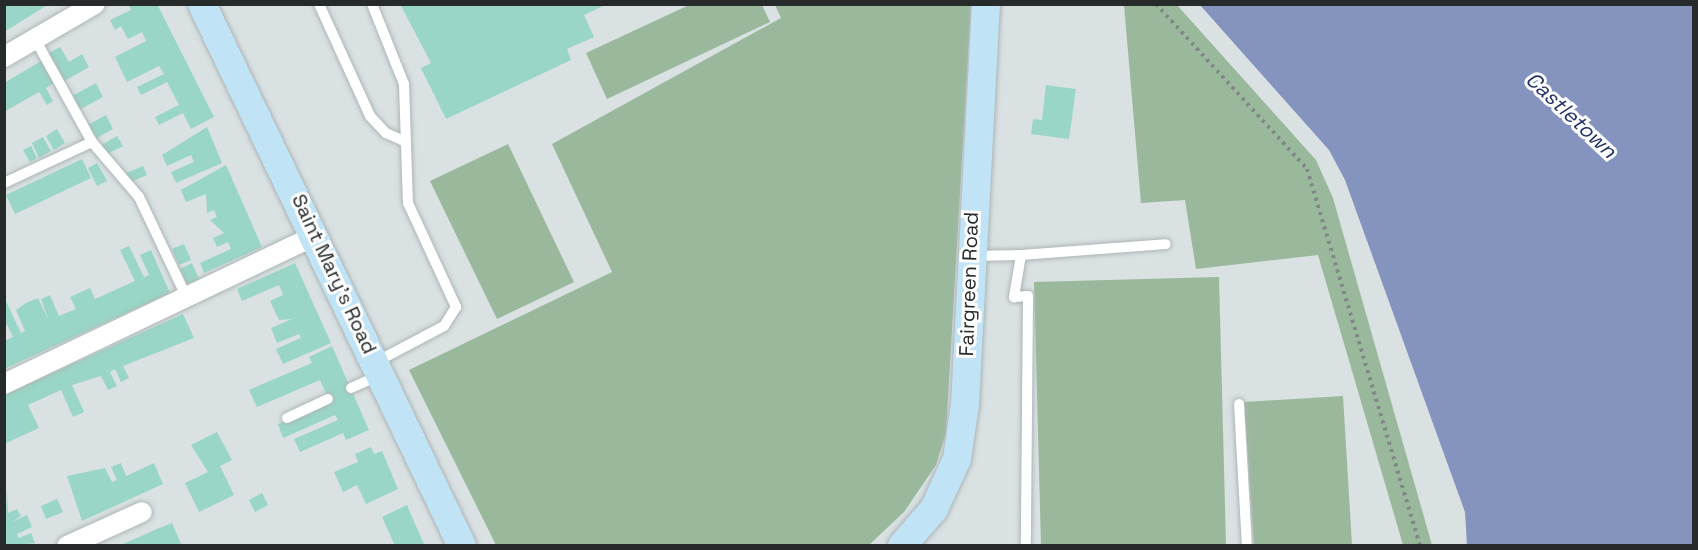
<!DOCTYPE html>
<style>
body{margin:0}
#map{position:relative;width:1698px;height:550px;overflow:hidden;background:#d9e1e2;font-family:"Space Grotesk",sans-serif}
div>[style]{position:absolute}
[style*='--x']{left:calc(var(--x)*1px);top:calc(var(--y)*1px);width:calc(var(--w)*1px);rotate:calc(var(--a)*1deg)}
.green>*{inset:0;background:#9ab99c}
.water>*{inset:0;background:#8494be}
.building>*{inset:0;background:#9ad6c7}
.path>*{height:4px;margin-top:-2px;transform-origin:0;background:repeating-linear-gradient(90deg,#818687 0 3px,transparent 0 7.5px)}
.roads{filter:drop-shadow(0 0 2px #adb5b6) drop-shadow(0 0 2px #adb5b6)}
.lane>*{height:10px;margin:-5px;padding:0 5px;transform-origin:5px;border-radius:5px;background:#fff}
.street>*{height:20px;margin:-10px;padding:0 10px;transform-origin:10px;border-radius:10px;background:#fff}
.secondary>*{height:28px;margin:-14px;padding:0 14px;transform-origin:14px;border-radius:14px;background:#c1e3f6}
span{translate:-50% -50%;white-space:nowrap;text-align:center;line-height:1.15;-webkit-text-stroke:6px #fff;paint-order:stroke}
.street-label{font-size:20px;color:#272a2a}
.water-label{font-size:21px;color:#223268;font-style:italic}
.frame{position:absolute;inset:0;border:6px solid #272a2a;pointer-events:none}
</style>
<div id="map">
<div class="green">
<div style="clip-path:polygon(689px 5px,762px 5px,770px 22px,607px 99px,586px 53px)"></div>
<div style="clip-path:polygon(775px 5px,971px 5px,946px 433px,936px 465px,904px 512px,869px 545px,496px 545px,409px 370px,612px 272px,552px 144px,781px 18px)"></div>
<div style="clip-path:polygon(1124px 5px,1177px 5px,1316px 160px,1333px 198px,1432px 545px,1403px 545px,1318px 255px,1196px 269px,1185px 200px,1141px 203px)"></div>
<div style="clip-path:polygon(508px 144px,574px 282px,497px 319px,430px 181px)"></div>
<div style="clip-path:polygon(1219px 277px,1226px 545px,1041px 545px,1034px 282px)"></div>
<div style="clip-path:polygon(1343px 396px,1352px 545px,1254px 545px,1244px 402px)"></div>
</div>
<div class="water">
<div style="clip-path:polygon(1200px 5px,1693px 5px,1693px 545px,1467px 545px,1465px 512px,1345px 180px,1329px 150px)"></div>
</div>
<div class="building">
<div style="clip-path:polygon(4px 4px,49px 4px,4px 32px)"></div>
<div style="clip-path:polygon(128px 4px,157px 4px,214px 117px,191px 129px,183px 113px,159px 125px,155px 117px,179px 105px,167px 82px,141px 95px,137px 87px,164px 74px,159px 66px,127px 82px,115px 57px,146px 41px,142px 32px,128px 39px,121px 26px,115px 30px,110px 20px,131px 10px)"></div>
<div style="clip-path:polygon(400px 4px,607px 4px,584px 15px,594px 37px,567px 49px,571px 60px,446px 119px,421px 68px,431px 63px)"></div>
<div style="clip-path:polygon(60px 47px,69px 62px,82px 54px,89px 67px,63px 82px,47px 54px)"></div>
<div style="clip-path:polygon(41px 61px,54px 83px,46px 88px,53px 101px,47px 105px,39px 92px,4px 112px,4px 83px)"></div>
<div style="clip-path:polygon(96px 83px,103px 97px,79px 110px,72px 96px)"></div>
<div style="clip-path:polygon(1046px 85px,1076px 89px,1069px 139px,1031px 134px,1033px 119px,1042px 120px)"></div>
<div style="clip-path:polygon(106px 115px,113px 129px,95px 139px,88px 125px)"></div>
<div style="clip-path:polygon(207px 127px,222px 163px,176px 183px,171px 172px,194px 162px,191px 155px,167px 166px,162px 155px)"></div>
<div style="clip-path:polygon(57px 129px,65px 143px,54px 150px,46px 136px)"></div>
<div style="clip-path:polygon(117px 136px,123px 146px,105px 155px,100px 146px)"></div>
<div style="clip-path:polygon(43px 137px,51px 151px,39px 158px,32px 143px)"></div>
<div style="clip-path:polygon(31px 146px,37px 158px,30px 162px,23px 150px)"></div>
<div style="clip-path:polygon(82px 159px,91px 178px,15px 214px,6px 195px)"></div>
<div style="clip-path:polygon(97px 163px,107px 181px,97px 186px,88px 168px)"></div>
<div style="clip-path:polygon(226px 165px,262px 247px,204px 273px,200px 263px,231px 249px,228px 242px,217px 247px,213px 238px,224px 233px,210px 220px,217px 217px,214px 210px,207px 213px,206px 194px,186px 202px,181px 190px)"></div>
<div style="clip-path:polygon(143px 166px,147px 175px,131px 182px,124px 174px)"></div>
<div style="clip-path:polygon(184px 244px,191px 260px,179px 265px,172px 249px)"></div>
<div style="clip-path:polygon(129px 246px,144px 277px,149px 275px,140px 255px,151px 250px,170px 293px,4px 369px,4px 341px,13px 337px,4px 319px,4px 297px,21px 333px,25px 331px,16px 310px,26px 303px,38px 298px,49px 321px,41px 299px,50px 295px,59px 316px,76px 309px,70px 297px,90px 288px,95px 299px,135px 281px,120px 250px)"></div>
<div style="clip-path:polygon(192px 263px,199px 279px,187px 284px,180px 269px)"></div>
<div style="clip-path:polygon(295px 263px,331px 343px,283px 364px,276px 349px,301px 338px,299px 334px,277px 343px,271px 328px,292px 319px,279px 320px,270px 301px,283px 295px,279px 285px,242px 301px,237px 289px)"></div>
<div style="clip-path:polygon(183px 314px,194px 338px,123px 366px,129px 378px,121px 382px,115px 369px,110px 372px,117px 386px,108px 390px,101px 376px,72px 385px,84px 412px,73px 417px,61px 390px,28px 405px,39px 428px,4px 444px,4px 395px)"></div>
<div style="clip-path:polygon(332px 346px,369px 430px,346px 440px,343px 433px,300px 452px,294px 439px,338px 420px,335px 415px,283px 438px,278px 424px,329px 401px,320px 380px,257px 407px,249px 390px,312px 363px,309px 357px)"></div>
<div style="clip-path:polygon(217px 432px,232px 460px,220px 466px,234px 495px,199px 512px,185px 483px,208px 472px,191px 445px)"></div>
<div style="clip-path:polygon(371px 447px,374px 454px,382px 451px,398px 489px,366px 504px,357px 485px,343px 492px,334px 472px,358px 462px,355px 454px)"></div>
<div style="clip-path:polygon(121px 463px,126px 476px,154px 463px,163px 484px,82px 521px,67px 476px,105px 468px,112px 482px,117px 480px,111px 467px)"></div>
<div style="clip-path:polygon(7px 491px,8px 513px,17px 509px,21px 516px,12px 522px,27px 515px,32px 527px,17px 534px,19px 538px,31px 533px,35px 543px,4px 546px)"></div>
<div style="clip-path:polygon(262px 493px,268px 505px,255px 512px,249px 500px)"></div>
<div style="clip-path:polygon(57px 499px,63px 512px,46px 519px,41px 506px)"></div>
<div style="clip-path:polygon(407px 505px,415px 524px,425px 546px,395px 546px,382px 517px)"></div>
<div style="clip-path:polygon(172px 523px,182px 546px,119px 546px,157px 529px)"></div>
</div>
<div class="path">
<div style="--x:1156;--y:4;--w:224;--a:47.5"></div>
<div style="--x:1307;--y:169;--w:394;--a:73.3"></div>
</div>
<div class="roads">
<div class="lane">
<div style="--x:319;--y:4;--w:123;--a:65.5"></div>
<div style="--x:370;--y:116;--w:23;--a:47"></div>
<div style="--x:386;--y:133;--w:20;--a:24"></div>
<div style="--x:372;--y:4;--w:86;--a:68.2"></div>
<div style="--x:404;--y:84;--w:119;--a:88.1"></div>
<div style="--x:408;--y:203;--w:115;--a:65.2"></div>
<div style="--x:456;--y:307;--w:22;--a:122"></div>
<div style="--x:444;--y:326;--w:77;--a:152.1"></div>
<div style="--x:35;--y:39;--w:118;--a:61"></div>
<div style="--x:92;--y:142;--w:72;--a:49.5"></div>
<div style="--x:139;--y:197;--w:110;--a:64.6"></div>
<div style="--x:4;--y:183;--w:97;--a:-25"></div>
<div style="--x:1021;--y:255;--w:145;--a:-4.3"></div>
<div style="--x:974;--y:256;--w:47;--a:-1.2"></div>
<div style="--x:1021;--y:255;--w:43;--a:99.5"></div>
<div style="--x:1014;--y:297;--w:14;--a:-4"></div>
<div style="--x:1028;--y:296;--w:250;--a:90.5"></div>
<div style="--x:351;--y:388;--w:30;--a:-24"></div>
<div style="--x:1239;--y:404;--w:142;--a:86.8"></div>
<div style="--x:287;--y:418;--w:45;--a:-24.9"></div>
</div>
<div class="street">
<div style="--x:4;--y:57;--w:105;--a:-30.2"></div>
<div style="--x:4;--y:384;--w:346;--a:-25.5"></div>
<div style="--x:67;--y:546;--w:82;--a:-24.4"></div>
</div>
<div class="secondary">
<div style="--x:202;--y:4;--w:601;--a:64.37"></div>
<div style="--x:902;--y:546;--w:49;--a:-49.1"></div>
<div style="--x:934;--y:509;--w:55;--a:-65.3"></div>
<div style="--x:957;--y:459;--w:56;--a:-81.7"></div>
<div style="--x:965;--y:404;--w:401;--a:-87"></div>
</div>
</div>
<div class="street-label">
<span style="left:334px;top:274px;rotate:65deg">Saint Mary's Road</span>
<span style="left:969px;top:284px;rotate:-88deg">Fairgreen Road</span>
</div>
<div class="water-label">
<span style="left:1571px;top:115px;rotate:43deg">Castletown</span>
</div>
<div class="frame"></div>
</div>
